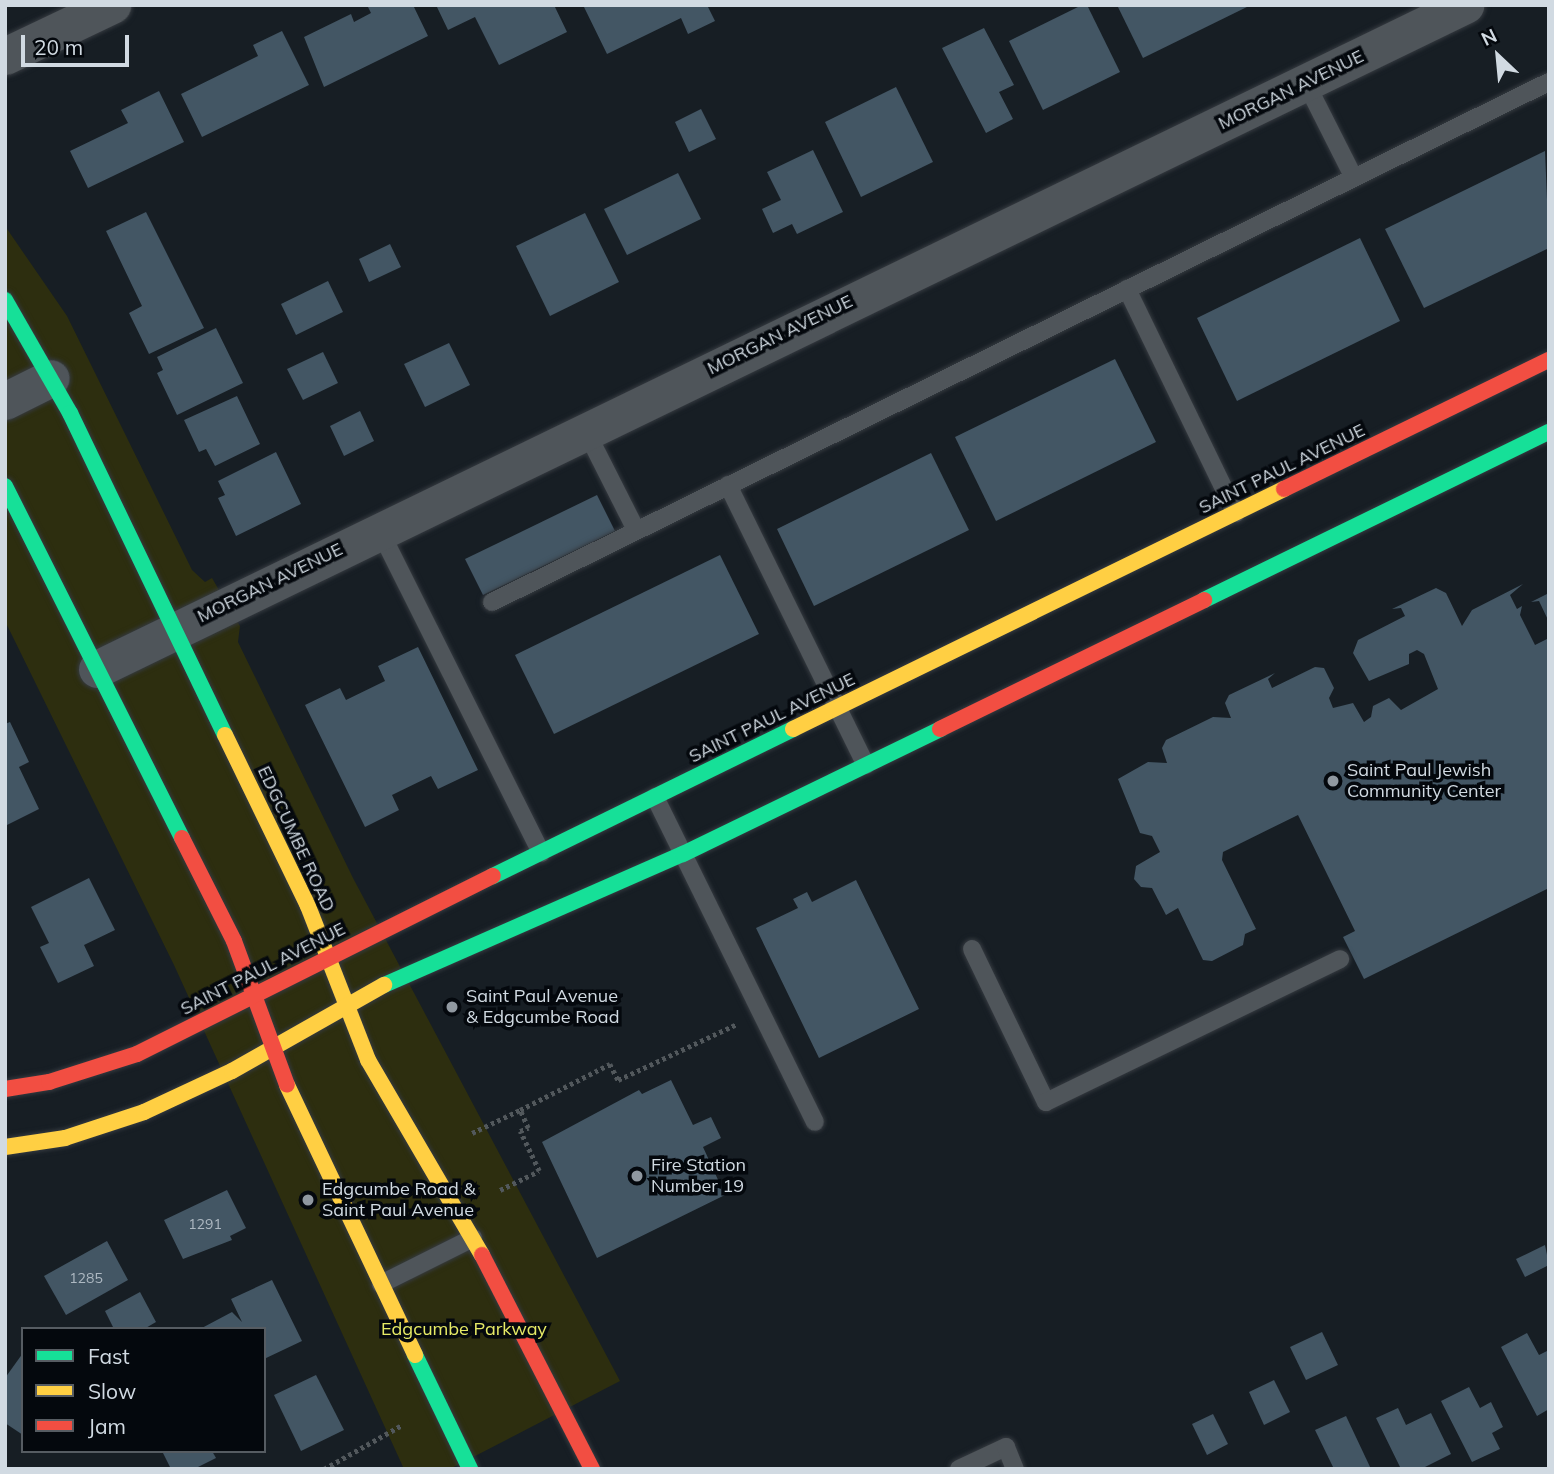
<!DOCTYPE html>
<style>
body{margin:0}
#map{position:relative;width:1554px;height:1474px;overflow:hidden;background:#171e24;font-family:Mulish,sans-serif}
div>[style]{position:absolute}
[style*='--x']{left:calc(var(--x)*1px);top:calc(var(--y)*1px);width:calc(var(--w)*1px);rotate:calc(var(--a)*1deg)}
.green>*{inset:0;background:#2d2e0f}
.building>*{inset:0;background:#435664}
.path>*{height:4.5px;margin-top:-2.25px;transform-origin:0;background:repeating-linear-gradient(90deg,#52585c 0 3.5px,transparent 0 7px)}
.roads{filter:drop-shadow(0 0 2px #353a40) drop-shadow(0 0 2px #353a40)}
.lane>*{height:18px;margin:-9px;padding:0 9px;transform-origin:9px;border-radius:9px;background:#4f555a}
.street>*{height:37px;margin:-18.5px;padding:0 18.5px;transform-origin:18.5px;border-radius:18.5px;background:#4f555a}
.fast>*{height:16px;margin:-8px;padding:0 8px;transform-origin:8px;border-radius:8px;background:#16e098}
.slow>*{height:16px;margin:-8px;padding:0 8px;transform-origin:8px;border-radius:8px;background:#ffcf43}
.jam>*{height:16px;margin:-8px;padding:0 8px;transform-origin:8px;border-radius:8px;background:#f24e42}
.dots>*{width:19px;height:19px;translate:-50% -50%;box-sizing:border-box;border:4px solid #04080d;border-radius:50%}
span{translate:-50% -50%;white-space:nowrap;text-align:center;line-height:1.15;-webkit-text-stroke:7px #04080d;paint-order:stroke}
.number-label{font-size:14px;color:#aeb9c2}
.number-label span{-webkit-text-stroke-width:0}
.street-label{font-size:18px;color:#d1dae2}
.poi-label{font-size:18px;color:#d1dae2}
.left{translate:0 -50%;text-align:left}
.park-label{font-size:18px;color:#e6ea66}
.frame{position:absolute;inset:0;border:7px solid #d1dae2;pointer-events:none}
.legend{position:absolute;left:21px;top:1327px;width:245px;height:126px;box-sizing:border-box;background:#04080d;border:2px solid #565c62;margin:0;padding:9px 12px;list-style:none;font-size:21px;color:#d1dae2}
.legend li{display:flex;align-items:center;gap:14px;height:35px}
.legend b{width:35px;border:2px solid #565c62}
.north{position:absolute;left:1463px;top:21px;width:70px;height:70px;-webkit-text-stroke:5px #04080d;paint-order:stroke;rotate:334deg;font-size:19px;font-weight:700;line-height:28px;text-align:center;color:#d1dae2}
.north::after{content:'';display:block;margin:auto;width:24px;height:32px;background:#d1dae2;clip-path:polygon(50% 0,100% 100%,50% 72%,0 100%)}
.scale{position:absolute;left:21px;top:35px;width:108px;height:32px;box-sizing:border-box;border:4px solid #d1dae2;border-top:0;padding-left:9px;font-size:21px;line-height:24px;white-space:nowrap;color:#d1dae2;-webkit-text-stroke:5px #04080d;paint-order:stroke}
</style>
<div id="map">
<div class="green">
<div style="clip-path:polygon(5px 226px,67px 316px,192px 570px,205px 582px,212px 578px,240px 626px,238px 642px,353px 878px,620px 1381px,450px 1469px,404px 1469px,174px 965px,5px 621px)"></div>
</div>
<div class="building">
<div style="clip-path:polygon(367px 5px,413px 5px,428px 36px,324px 87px,304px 37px,351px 14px,354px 22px,371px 13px)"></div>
<div style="clip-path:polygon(436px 5px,554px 5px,567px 32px,499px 65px,475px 17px,448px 30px)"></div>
<div style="clip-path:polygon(583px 5px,707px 5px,715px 21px,688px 34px,681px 18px,607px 54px)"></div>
<div style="clip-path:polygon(1082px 5px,1087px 5px,1120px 72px,1043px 110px,1009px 41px)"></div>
<div style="clip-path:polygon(1117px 5px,1251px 5px,1143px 58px)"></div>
<div style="clip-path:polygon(984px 28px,1014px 85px,999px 92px,1013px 119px,986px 133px,942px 48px)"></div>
<div style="clip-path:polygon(282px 31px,309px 85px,202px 137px,181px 94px,258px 56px,253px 45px)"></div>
<div style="clip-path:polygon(896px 87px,933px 162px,861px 197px,825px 122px)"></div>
<div style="clip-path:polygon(159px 91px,184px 142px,88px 188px,70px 151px,128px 123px,121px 110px)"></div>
<div style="clip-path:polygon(701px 109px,716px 139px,689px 152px,675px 122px)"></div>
<div style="clip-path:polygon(813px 150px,843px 212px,797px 234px,792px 224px,773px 233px,762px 209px,781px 200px,767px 172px)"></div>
<div style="clip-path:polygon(1545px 151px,1549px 248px,1424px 308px,1385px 229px)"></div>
<div style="clip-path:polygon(678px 173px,701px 219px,627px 255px,604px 209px)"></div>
<div style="clip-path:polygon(146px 212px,204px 328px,149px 354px,129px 313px,142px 306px,106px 231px)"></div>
<div style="clip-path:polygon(585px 213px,619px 282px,550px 316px,516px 246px)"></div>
<div style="clip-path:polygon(1360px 238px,1400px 321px,1237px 401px,1197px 318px)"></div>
<div style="clip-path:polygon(390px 244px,401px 267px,369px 282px,359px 259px)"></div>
<div style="clip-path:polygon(328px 281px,343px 312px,296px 335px,281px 304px)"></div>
<div style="clip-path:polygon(216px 328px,243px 383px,177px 415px,157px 373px,163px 370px,157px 357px)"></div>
<div style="clip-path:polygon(449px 343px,470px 385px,425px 407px,404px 364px)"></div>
<div style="clip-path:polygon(323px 352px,338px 383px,303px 400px,287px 369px)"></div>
<div style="clip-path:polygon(1115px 359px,1156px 442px,996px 521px,955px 437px)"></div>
<div style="clip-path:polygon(237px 396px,260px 444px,215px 466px,206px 449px,199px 452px,184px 420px)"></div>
<div style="clip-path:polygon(360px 411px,374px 441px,344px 456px,330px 426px)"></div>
<div style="clip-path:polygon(276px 452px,301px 504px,236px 536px,218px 498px,225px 495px,218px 481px)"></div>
<div style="clip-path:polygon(931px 453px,969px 530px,814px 606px,777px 529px)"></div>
<div style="clip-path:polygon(597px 495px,615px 531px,483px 595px,465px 559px)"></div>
<div style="clip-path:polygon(720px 555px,759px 634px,554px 734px,515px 655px)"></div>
<div style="clip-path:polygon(1523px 584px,1510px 595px,1517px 609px,1522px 606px,1520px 615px,1535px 645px,1549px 638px,1549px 888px,1364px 979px,1343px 937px,1355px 931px,1298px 815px,1223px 852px,1222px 860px,1256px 929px,1245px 934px,1243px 945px,1212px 961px,1203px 960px,1178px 908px,1166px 915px,1152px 888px,1141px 887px,1134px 879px,1136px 866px,1160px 852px,1152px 836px,1140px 833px,1118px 779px,1148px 762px,1167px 763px,1162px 748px,1166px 740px,1213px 717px,1231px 718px,1225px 703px,1229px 695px,1275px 673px,1268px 679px,1272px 688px,1315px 667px,1324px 668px,1334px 688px,1329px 698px,1333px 708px,1353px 703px,1364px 722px,1371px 717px,1373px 706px,1389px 698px,1401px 710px,1438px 689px,1424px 654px,1417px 650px,1409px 654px,1409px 664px,1369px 681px,1353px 653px,1358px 640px,1405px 616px,1401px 608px,1392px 609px,1436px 588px,1446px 593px,1462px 626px,1472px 610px)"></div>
<div style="clip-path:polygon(1549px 593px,1549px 622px,1539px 601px,1531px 602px)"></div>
<div style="clip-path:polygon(418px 647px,478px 770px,438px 789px,431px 776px,392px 795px,399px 810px,365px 827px,305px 705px,340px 688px,346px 700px,385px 681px,378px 666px)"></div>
<div style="clip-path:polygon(10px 722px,29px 762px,19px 767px,39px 809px,5px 826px,5px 724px)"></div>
<div style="clip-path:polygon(89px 878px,115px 930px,84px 945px,94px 966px,58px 983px,40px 947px,49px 943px,31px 907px)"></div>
<div style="clip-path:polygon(856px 880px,919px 1009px,819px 1058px,756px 928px,798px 908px,793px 899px,807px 892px,812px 902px)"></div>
<div style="clip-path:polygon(671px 1080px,693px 1125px,711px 1117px,721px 1138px,703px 1147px,725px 1195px,597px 1258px,542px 1142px,639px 1090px,642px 1094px)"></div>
<div style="clip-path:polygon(227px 1190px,246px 1228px,230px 1236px,232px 1240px,183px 1259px,164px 1220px)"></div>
<div style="clip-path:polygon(107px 1241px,128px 1280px,66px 1315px,44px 1276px)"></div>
<div style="clip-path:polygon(1545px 1245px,1549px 1265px,1525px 1277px,1516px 1259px)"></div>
<div style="clip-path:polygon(272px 1280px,302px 1341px,264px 1359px,264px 1329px,200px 1329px,232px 1312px,242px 1322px,231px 1299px)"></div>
<div style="clip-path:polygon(140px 1292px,156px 1322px,144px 1329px,114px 1329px,105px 1311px)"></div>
<div style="clip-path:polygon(1322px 1332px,1338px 1365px,1306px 1380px,1290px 1347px)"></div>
<div style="clip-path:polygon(1527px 1333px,1539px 1355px,1549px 1350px,1549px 1409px,1537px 1416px,1501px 1347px)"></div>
<div style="clip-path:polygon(23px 1353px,23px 1435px,5px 1423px,5px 1378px)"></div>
<div style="clip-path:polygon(316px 1375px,344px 1430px,301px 1451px,274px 1395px)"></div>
<div style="clip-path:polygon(1274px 1380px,1290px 1412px,1264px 1425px,1249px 1392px)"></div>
<div style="clip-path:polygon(1469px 1387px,1480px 1408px,1491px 1402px,1503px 1427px,1492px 1433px,1500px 1449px,1472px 1462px,1441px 1401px)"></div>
<div style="clip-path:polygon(1398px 1408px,1406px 1425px,1431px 1413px,1451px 1454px,1421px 1469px,1401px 1469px,1376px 1418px)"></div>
<div style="clip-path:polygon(1213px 1414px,1228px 1444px,1207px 1455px,1192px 1424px)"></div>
<div style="clip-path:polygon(1346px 1416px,1371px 1469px,1334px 1469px,1315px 1430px)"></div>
<div style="clip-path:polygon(162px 1451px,212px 1451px,216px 1458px,194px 1469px,171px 1469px)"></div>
</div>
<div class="path">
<div style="--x:472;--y:1133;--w:53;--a:-25.6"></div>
<div style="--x:500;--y:1190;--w:43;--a:-26"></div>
<div style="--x:539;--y:1171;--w:44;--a:-115.4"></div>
<div style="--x:520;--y:1131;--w:9;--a:-21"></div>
<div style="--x:528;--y:1128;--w:20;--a:-114"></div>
<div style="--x:520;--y:1110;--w:101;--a:-27.1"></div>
<div style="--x:610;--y:1064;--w:18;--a:63"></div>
<div style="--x:618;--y:1080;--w:132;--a:-25.2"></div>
<div style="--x:324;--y:1469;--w:90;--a:-29.4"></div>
</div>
<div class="roads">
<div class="lane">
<div style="--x:1306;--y:83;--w:106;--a:63.2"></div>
<div style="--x:1127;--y:289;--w:249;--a:64.1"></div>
<div style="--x:585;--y:429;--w:113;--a:63.2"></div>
<div style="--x:728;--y:485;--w:312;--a:63.8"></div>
<div style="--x:380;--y:531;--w:360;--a:63.4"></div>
<div style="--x:492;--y:602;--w:1178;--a:-26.2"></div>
<div style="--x:655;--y:797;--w:362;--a:63.8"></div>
<div style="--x:972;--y:949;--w:170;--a:64.2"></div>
<div style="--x:1046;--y:1102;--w:327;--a:-25.9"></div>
<div style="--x:381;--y:1284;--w:103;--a:-26.6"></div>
<div style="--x:959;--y:1469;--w:52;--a:-25.1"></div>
<div style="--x:1006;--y:1447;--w:24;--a:68"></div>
</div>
<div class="street">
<div style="--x:5;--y:56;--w:119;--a:-25.5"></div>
<div style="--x:5;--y:401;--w:51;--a:-26.6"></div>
<div style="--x:97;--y:669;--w:1521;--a:-25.89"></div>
</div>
<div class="fast">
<div style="--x:5;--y:300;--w:130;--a:60.1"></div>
<div style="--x:70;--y:413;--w:357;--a:64.3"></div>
<div style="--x:5;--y:486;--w:394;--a:63.3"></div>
<div style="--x:1204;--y:600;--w:384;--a:-26"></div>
<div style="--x:493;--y:876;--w:334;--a:-26.1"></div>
<div style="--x:384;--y:985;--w:326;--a:-23.7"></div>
<div style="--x:683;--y:854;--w:286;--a:-25.9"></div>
<div style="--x:415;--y:1355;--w:127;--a:64.2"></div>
</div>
<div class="slow">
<div style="--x:793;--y:729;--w:547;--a:-26.05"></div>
<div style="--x:225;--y:735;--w:190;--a:64.1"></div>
<div style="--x:308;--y:906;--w:165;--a:68.7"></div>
<div style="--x:368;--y:1060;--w:226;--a:59.7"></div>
<div style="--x:287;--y:1085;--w:299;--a:64.6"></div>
<div style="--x:5;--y:1147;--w:61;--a:-8.5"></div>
<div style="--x:65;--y:1138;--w:83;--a:-18.2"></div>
<div style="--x:144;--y:1112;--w:97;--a:-25"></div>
<div style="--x:232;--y:1071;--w:175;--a:-29.5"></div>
</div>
<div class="jam">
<div style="--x:1284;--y:489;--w:295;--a:-26"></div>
<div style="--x:940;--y:729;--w:294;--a:-26"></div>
<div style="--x:182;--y:838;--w:115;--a:63.2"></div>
<div style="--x:234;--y:941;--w:153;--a:69.8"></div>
<div style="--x:5;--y:1089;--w:45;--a:-9"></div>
<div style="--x:49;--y:1082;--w:92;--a:-17.7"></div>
<div style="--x:137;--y:1054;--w:398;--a:-26.6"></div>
<div style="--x:482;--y:1255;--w:241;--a:62.8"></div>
</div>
</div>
<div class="dots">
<div style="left:1333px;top:781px;background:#9098a0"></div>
<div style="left:452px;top:1007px;background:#9098a0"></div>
<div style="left:637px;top:1176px;background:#9098a0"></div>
<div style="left:308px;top:1200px;background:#9098a0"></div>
</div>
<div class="number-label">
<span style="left:205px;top:1224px">1291</span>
<span style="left:86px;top:1278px">1285</span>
</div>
<div class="street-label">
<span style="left:1291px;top:90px;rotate:-26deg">MORGAN AVENUE</span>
<span style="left:780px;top:335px;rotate:-26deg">MORGAN AVENUE</span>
<span style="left:1282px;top:469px;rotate:-26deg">SAINT PAUL AVENUE</span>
<span style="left:270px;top:583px;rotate:-26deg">MORGAN AVENUE</span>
<span style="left:772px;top:718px;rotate:-26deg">SAINT PAUL AVENUE</span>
<span style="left:296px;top:839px;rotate:65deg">EDGCUMBE ROAD</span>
<span style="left:263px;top:969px;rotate:-27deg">SAINT PAUL AVENUE</span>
</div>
<div class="poi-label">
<span class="left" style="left:1347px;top:781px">Saint Paul Jewish<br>Community Center</span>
<span class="left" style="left:466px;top:1007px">Saint Paul Avenue<br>&amp; Edgcumbe Road</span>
<span class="left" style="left:651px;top:1176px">Fire Station<br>Number 19</span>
<span class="left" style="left:322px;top:1200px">Edgcumbe Road &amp;<br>Saint Paul Avenue</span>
</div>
<div class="park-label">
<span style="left:464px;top:1329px">Edgcumbe Parkway</span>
</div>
<div class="frame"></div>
<ul class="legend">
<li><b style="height:9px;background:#16e098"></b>Fast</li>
<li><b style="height:9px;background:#ffcf43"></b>Slow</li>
<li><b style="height:9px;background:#f24e42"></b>Jam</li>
</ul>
<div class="north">N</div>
<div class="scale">20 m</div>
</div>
